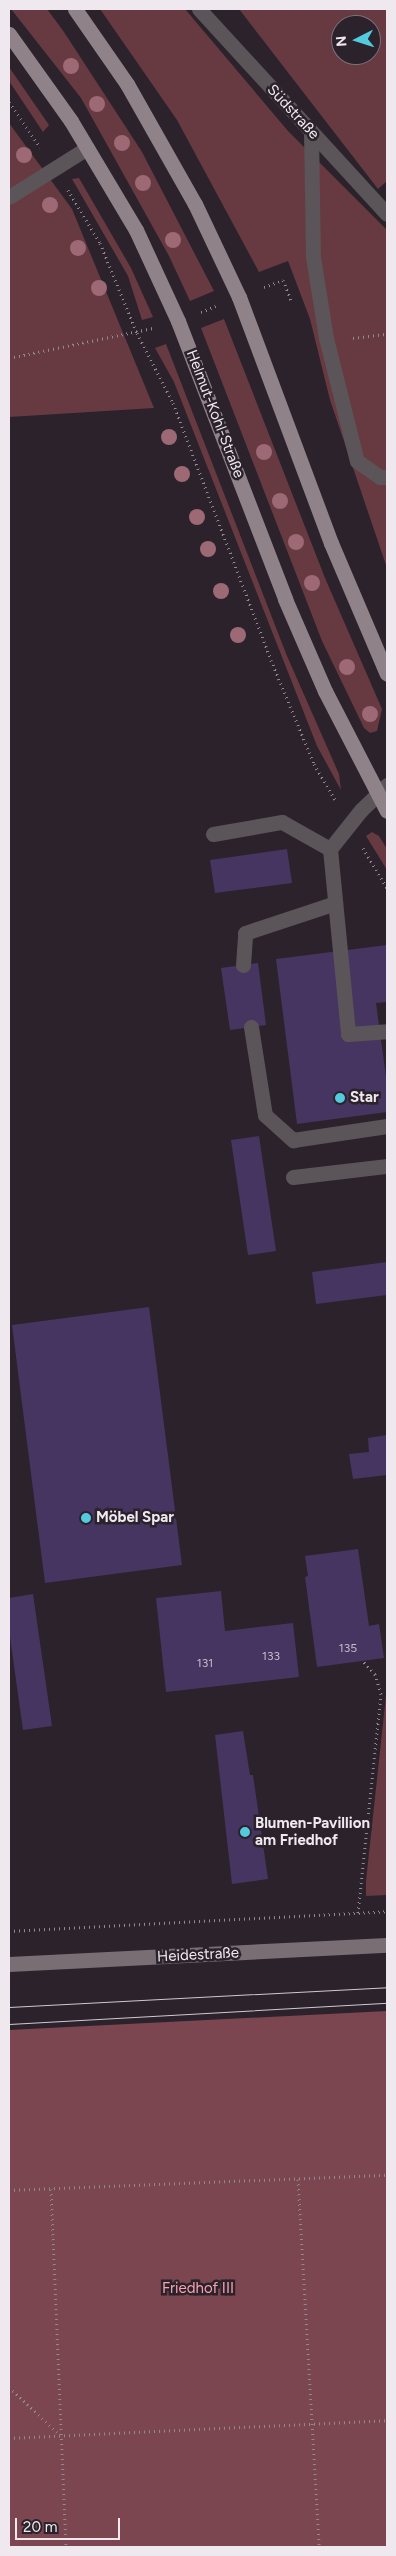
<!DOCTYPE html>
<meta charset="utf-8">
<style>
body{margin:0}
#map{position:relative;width:396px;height:2556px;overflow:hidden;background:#2b222c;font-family:Figtree,sans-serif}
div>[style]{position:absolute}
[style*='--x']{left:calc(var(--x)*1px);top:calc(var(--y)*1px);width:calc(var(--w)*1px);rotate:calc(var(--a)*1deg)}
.green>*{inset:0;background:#673941}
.forest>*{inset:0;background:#7b464f}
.building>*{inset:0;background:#463560}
.path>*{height:3px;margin-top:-1.5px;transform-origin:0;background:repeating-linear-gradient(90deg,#918991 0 1px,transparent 0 5px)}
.lane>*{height:15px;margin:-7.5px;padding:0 7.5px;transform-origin:7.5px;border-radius:7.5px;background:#5b5458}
.street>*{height:15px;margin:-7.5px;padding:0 7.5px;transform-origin:7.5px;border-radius:7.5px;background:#5b5458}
.secondary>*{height:15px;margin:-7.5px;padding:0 7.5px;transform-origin:7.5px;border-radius:7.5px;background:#796e73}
.primary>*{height:15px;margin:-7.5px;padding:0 7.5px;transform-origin:7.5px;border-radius:7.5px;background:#908289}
.tram>*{height:1px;margin:-0.5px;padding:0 0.5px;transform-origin:0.5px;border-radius:0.5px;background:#d0c9d0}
.trees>*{width:16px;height:16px;margin:-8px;border-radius:50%;background:#9c6975}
.dots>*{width:14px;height:14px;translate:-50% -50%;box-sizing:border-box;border:2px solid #2b222c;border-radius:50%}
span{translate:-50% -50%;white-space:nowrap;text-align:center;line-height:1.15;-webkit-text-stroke:5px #2b222c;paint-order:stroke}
.number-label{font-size:12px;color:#c5bccb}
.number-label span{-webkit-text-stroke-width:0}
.street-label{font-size:15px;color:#efe9ef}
.poi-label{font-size:15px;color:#efe9ef;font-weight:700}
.left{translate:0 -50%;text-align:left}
.park-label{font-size:15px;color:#f9a3b0}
.frame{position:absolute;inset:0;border:10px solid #efe9ef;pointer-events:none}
.north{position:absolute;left:331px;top:15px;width:50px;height:50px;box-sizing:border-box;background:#2b222c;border:1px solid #79727a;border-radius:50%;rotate:265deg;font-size:14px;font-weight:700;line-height:20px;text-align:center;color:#efe9ef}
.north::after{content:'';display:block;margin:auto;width:18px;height:22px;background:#54cade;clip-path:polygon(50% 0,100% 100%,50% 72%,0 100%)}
.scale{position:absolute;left:15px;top:2518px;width:105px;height:22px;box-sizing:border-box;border:2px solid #efe9ef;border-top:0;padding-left:6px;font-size:15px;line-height:18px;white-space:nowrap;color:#efe9ef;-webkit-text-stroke:4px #2b222c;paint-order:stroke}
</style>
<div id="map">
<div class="green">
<div style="clip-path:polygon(11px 9px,47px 9px,64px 32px,142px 152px,214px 291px,190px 301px,169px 256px,81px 98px)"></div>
<div style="clip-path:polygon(100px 9px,185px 9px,288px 131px,387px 230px,387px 568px,330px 400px,310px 319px,288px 261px,259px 272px,177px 120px)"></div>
<div style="clip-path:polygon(evenodd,239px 9px,387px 9px,387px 181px,378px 189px,239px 9px,341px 25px,371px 25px,371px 55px,341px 55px,341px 25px)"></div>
<div style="clip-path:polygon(9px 67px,49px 125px,43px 132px,9px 81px)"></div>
<div style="clip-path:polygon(9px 123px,72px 209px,154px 408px,9px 417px)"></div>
<div style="clip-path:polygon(79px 178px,131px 268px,153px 317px,142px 320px,128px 276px,72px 179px)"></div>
<div style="clip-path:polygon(224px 319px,325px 578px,382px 709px,377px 731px,370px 733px,364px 728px,322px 641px,201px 328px)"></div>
<div style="clip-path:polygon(166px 344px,287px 656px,339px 774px,341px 790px,317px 746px,174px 382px,155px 348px)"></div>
<div style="clip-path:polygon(372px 832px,379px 836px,387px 849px,387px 870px,366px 836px)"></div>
<div style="clip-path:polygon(387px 1686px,387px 1895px,366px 1896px,366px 1881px)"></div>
</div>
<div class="forest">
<div style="clip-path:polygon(387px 2011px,387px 2547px,9px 2547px,9px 2030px)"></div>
</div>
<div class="building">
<div style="clip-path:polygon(287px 849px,292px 883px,215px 893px,210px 860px)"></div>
<div style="clip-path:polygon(387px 945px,387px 1002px,376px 1003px,387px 1084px,387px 1112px,297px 1124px,276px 959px)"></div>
<div style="clip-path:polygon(258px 963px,266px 1025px,230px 1030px,221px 968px)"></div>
<div style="clip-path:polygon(259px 1136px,276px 1251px,248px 1255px,231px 1140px)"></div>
<div style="clip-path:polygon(387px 1262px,387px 1295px,316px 1304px,312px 1272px)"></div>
<div style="clip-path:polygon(149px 1307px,182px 1565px,45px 1583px,12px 1325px)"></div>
<div style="clip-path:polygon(387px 1435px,387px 1475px,353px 1479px,349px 1454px,369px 1452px,368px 1438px)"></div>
<div style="clip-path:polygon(358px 1549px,369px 1626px,379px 1624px,384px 1658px,317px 1667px,305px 1577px,308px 1576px,305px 1556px)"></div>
<div style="clip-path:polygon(221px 1591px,225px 1631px,293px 1623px,299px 1677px,166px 1692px,156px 1598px)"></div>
<div style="clip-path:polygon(33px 1594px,52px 1726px,23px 1730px,9px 1630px,9px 1598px)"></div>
<div style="clip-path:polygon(243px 1731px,250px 1775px,253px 1775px,268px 1879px,232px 1884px,215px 1735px)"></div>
</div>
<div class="path">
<div style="--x:9;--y:102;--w:55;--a:55.4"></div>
<div style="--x:68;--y:190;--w:62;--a:58.9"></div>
<div style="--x:100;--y:243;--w:97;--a:67.7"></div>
<div style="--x:137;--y:333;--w:79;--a:62.8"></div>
<div style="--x:173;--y:403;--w:275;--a:69.1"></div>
<div style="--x:271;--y:660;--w:113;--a:67.5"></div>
<div style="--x:314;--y:764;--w:43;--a:59.3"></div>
<div style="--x:264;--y:287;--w:20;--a:-20"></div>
<div style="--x:283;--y:280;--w:22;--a:68"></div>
<div style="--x:201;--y:312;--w:16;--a:-22"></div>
<div style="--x:353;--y:338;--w:34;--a:-7"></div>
<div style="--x:9;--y:358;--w:147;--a:-11.8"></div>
<div style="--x:363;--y:848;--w:47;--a:59"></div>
<div style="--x:358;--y:1913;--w:220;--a:-84"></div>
<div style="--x:381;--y:1694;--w:21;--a:-107"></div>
<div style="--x:375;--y:1674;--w:18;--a:-133"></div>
<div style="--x:9;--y:1931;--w:379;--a:-3"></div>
<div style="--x:298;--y:2179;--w:369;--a:86.7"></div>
<div style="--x:51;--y:2189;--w:358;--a:87.6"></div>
<div style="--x:9;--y:2190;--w:378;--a:-2.3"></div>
<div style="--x:9;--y:2387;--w:70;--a:43.3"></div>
<div style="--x:9;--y:2438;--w:378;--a:-2.7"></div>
</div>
<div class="lane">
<div style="--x:311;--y:131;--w:126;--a:89.1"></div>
<div style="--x:313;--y:257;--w:82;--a:80.9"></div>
<div style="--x:326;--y:338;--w:127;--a:75.9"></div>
<div style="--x:357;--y:461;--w:28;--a:35"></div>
<div style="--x:380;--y:477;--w:7;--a:0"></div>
<div style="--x:9;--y:197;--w:92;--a:-32.1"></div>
<div style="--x:387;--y:785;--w:36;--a:136"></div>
<div style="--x:361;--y:810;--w:50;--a:128.5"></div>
<div style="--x:330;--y:849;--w:186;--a:84.4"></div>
<div style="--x:348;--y:1034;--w:39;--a:-4"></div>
<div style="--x:213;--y:834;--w:70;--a:-9.9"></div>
<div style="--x:282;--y:822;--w:55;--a:29.4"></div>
<div style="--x:243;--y:965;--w:32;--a:-86"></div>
<div style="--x:245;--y:933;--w:95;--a:-18.4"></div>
<div style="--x:251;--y:1027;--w:89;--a:81"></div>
<div style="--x:265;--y:1115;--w:38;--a:42"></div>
<div style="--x:293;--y:1140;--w:95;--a:-8.5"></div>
<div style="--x:293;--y:1177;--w:95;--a:-6.7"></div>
</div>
<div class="street">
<div style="--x:199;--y:9;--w:278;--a:47.5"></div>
</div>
<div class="secondary">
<div style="--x:9;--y:1964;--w:378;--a:-2.9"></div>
</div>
<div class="primary">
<div style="--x:75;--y:9;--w:91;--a:55.3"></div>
<div style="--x:127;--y:84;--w:138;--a:60.5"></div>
<div style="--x:195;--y:204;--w:103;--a:64.7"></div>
<div style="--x:239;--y:297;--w:263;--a:69.5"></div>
<div style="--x:331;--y:543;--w:142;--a:66.9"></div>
<div style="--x:9;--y:34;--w:107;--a:54.5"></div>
<div style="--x:71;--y:121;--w:127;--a:59.2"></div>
<div style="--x:136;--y:230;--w:100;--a:65.2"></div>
<div style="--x:178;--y:321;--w:298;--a:68.9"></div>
<div style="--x:285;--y:599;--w:100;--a:66.5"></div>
<div style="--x:325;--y:691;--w:135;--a:62.7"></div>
</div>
<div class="tram">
<div style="--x:9;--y:2007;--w:379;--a:-3"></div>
<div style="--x:9;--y:2024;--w:379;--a:-3.2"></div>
</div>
<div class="trees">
<div style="left:71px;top:66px"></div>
<div style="left:97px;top:104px"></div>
<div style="left:122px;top:143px"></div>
<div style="left:24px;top:155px"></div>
<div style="left:143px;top:183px"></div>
<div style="left:50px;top:205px"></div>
<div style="left:173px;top:240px"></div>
<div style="left:78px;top:248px"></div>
<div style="left:99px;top:288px"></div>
<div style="left:169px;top:437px"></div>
<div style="left:264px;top:452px"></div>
<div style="left:182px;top:474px"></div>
<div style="left:280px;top:501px"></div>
<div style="left:197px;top:517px"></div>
<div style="left:296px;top:542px"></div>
<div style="left:208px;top:549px"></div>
<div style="left:312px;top:583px"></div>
<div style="left:221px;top:591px"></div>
<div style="left:238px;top:635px"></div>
<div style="left:347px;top:667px"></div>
<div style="left:370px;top:714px"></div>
</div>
<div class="dots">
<div style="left:340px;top:1098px;background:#54cade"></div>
<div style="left:86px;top:1518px;background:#54cade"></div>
<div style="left:245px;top:1832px;background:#54cade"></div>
</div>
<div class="number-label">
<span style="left:348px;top:1649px">135</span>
<span style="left:271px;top:1657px">133</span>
<span style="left:205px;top:1664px">131</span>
</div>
<div class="street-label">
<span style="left:293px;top:112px;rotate:47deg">Südstraße</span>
<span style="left:215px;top:414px;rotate:69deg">Helmut-Kohl-Straße</span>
<span style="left:198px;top:1955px;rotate:-3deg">Heidestraße</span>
</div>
<div class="poi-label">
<span class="left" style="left:350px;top:1098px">Star</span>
<span class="left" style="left:96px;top:1518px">Möbel Spar</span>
<span class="left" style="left:255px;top:1832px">Blumen-Pavillion<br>am Friedhof</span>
</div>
<div class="park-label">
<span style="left:198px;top:2289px">Friedhof III</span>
</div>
<div class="frame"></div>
<div class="north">N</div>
<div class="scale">20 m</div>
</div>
